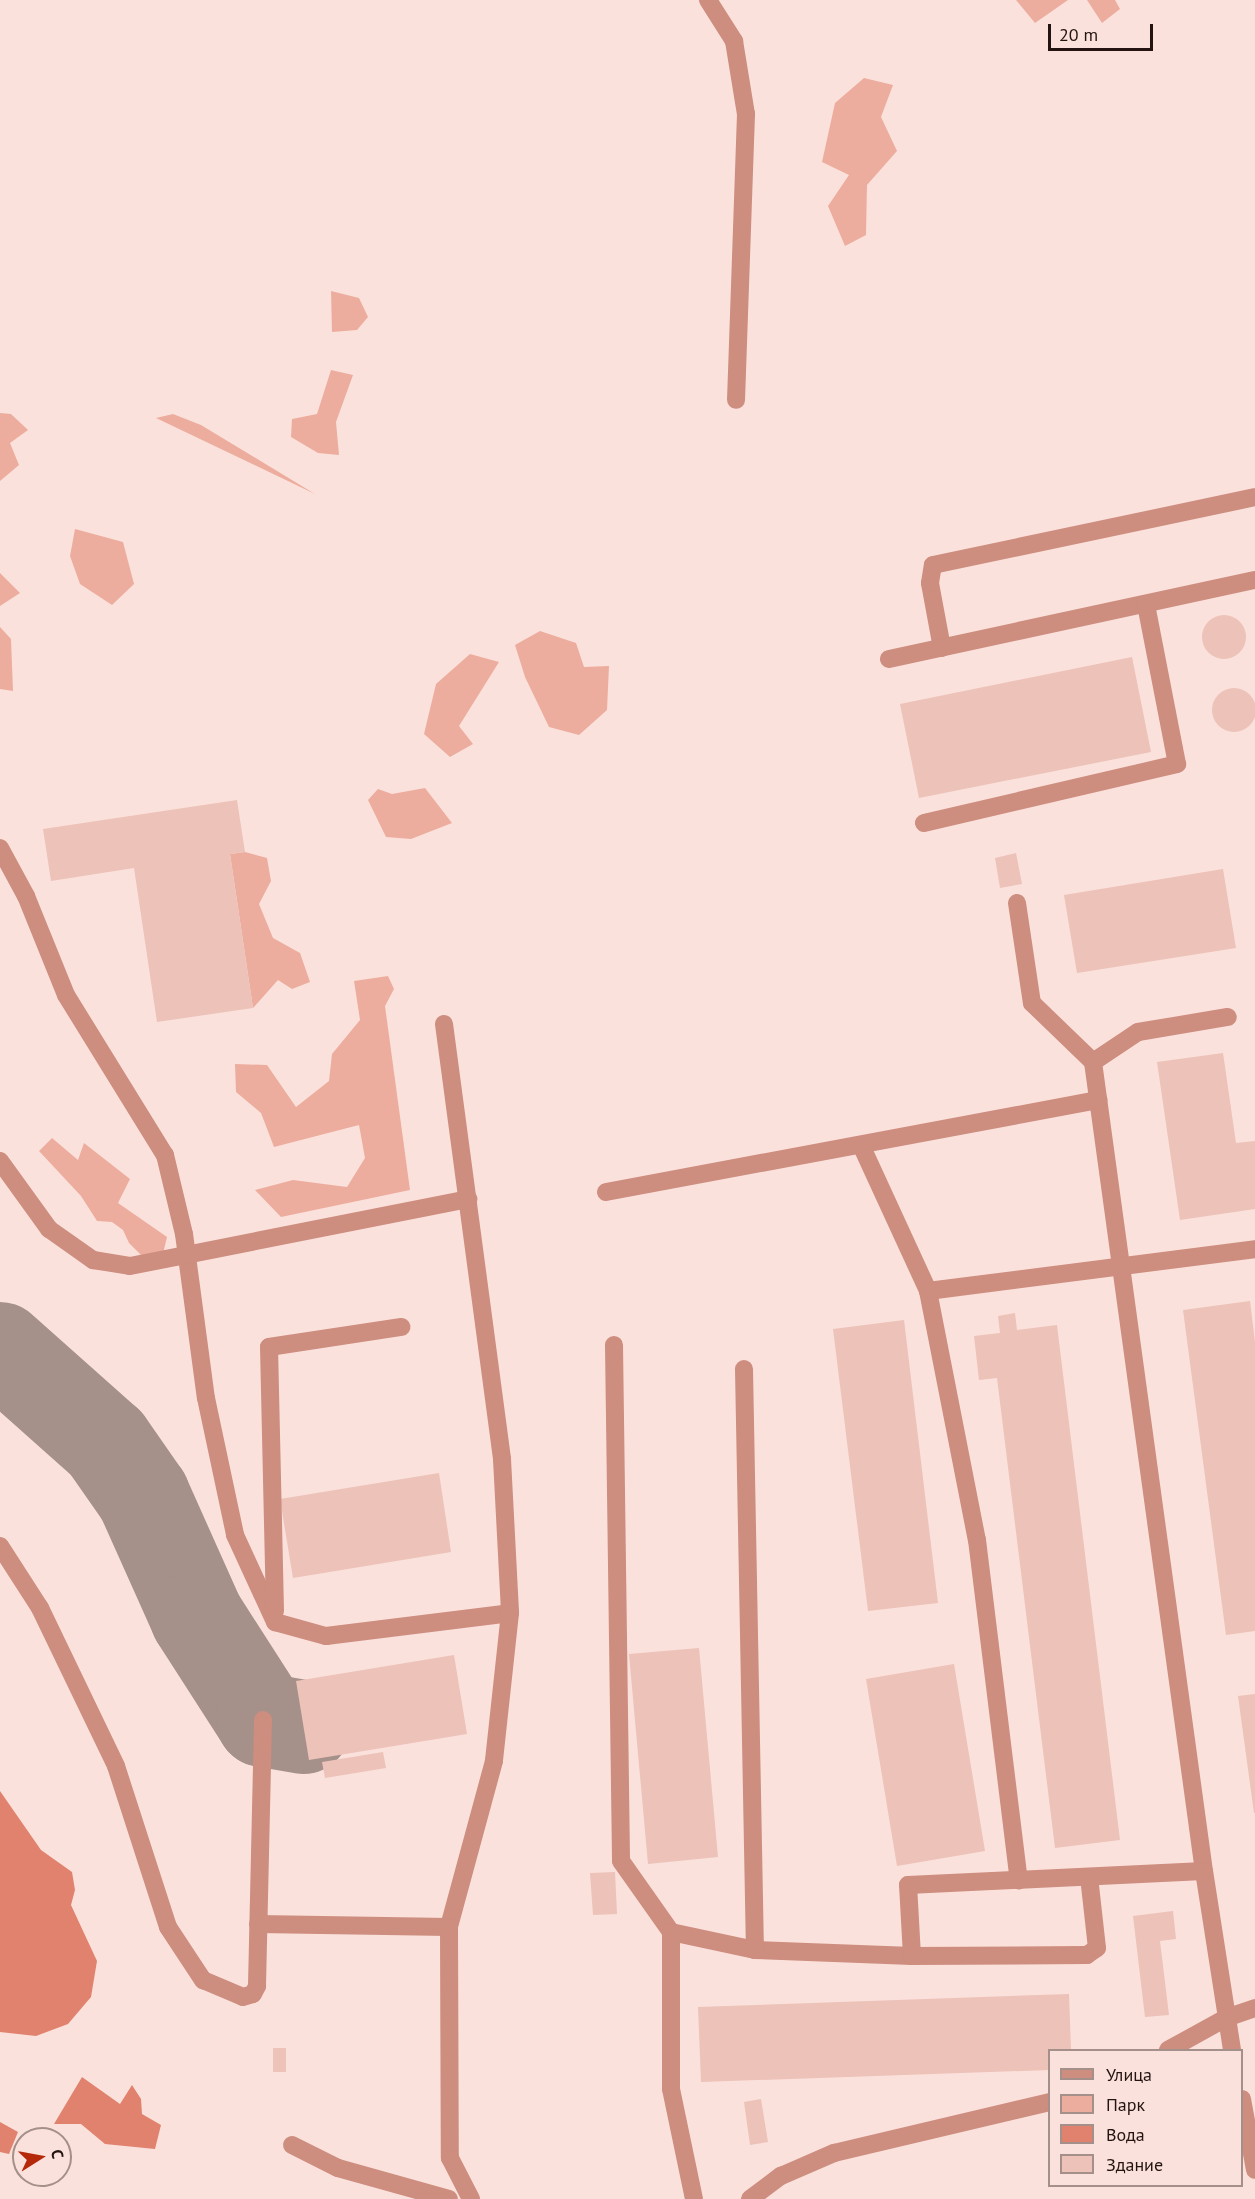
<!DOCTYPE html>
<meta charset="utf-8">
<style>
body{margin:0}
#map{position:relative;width:1255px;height:2199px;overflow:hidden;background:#fbe1db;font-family:"PT Sans",sans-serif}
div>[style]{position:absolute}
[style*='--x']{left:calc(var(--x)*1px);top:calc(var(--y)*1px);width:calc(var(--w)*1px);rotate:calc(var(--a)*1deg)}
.green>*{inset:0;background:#edad9e}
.water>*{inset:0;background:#e1826e}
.taxiway>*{height:94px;margin:-47px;padding:0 47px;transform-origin:47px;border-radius:47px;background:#a5908a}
.building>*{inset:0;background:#ecc2b9}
.round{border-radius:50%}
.lane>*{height:18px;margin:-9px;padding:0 9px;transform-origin:9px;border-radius:9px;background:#cd8d7f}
.street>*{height:18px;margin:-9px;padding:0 9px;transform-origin:9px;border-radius:9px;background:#cd8d7f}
span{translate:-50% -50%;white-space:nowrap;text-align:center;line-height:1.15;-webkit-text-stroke:4.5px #fbe1db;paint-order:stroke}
.legend{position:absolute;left:1048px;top:2049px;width:195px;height:138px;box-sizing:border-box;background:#fbe1db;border:2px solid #a58f8a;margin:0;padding:8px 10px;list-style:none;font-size:18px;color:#231411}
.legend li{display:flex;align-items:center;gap:12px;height:30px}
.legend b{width:30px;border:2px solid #a58f8a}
.north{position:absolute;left:12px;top:2127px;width:60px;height:60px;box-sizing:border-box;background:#fbe1db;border:2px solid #a58f8a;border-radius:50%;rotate:79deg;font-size:16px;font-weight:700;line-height:24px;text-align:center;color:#231411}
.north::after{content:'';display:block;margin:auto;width:21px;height:27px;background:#b5290a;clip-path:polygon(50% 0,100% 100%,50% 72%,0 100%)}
.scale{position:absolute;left:1048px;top:24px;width:105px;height:27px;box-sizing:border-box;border:3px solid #231411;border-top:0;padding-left:8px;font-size:18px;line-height:21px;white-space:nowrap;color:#231411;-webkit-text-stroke:4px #fbe1db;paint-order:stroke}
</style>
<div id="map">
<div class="green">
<div style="clip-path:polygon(1016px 0,1068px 0,1035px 23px)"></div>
<div style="clip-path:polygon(1087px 0,1115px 0,1120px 9px,1102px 23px)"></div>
<div style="clip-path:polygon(864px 78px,893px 85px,881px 117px,897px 151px,867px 185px,866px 235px,845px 246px,828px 206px,849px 175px,822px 162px,835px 103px)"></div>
<div style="clip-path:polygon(331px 291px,359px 298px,368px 317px,357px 330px,332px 332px)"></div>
<div style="clip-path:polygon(331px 370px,353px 375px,336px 422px,339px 455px,318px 453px,291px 437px,292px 419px,317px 414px)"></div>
<div style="clip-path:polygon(0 413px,11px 414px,28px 430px,10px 443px,19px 465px,0 481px)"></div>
<div style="clip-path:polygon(173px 414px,201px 425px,315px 494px,156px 418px)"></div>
<div style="clip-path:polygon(75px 529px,123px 542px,134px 584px,112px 605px,80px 584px,70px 556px)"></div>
<div style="clip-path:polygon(0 573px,20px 593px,0 606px)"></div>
<div style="clip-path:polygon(0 627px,11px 639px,13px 691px,0 689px)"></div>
<div style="clip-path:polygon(540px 631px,576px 643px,584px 667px,609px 666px,607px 710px,579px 735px,549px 727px,525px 677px,515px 645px)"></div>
<div style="clip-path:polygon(470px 654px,499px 662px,459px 726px,473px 744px,450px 757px,424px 734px,436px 684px)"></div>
<div style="clip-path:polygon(425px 788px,452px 823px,411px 839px,386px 837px,368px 800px,378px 789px,392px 794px)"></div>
<div style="clip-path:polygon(245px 852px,267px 858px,271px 881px,259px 904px,273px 938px,300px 953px,310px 982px,292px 989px,278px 980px,253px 1008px,230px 854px)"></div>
<div style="clip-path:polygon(388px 976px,394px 989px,385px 1006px,410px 1190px,281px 1217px,255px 1190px,293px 1180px,347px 1187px,365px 1158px,359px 1125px,274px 1147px,261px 1113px,236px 1092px,235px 1064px,267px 1065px,296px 1107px,329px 1081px,332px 1054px,360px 1020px,354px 981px)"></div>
<div style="clip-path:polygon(52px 1138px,78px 1160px,84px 1143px,130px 1179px,118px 1203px,167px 1237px,162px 1258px,151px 1265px,129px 1243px,123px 1230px,112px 1222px,97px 1221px,81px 1196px,39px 1151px)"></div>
</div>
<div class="water">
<div style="clip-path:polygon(0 1791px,41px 1850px,72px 1872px,75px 1890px,71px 1905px,97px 1961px,91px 1997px,68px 2024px,36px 2036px,0 2032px)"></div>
<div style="clip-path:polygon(82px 2077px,120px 2104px,132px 2085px,141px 2099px,142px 2114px,161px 2125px,155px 2149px,105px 2144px,81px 2124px,54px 2124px)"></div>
<div style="clip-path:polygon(0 2122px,18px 2132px,9px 2154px,0 2152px)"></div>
</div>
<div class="taxiway">
<div style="--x:0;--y:1349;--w:142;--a:41.6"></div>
<div style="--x:106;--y:1443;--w:65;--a:55.1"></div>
<div style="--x:143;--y:1496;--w:133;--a:65.9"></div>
<div style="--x:197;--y:1617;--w:122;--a:57.3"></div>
<div style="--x:263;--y:1720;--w:41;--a:9.9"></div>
</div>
<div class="building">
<div class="round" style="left:1202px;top:615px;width:44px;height:44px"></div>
<div style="clip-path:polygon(1132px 657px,1151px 752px,919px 798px,900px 704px)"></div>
<div class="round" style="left:1212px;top:688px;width:44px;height:44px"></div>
<div style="clip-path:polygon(237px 800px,245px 852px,230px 854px,253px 1008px,157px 1022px,134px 868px,51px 881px,43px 829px)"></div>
<div style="clip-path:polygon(1016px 853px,1022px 884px,1000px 888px,995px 858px)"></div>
<div style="clip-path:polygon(1223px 869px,1236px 948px,1077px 973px,1064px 895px)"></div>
<div style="clip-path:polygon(1223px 1053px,1236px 1143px,1255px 1141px,1255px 1209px,1180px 1220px,1157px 1062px)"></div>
<div style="clip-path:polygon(1250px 1301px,1255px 1342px,1255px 1631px,1226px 1635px,1183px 1310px)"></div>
<div style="clip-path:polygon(1015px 1313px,1017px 1330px,1057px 1325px,1120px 1840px,1055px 1848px,997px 1378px,979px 1380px,974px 1336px,1000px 1333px,998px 1316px)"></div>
<div style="clip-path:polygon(904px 1320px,938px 1603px,868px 1611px,833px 1329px)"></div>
<div style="clip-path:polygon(439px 1473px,451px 1552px,293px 1578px,280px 1499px)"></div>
<div style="clip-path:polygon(699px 1648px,718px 1857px,648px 1864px,629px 1654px)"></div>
<div style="clip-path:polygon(454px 1655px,467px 1734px,309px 1760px,296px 1681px)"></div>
<div style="clip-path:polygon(954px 1664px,985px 1851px,897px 1866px,866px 1679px)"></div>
<div style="clip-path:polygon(1255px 1694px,1255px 1813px,1254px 1813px,1238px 1696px)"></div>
<div style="clip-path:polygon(383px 1752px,386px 1768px,325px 1778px,322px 1762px)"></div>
<div style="clip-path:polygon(615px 1872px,617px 1914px,593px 1915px,590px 1873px)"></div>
<div style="clip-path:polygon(1173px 1911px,1176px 1939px,1160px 1941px,1169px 2015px,1145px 2017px,1133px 1916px)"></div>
<div style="clip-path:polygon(1069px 1994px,1071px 2050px,1050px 2050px,1050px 2070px,701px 2082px,698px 2007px)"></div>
<div style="clip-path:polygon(273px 2048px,286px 2048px,286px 2072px,273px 2072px)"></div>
<div style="clip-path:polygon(761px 2099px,768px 2142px,750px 2145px,744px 2102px)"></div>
</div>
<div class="lane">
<div style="--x:708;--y:0;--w:49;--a:57.6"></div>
<div style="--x:734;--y:41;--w:74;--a:80.7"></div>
<div style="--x:746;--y:114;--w:286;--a:92"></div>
<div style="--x:942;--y:648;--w:66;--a:-100.5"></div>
<div style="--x:930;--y:583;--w:18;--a:-81"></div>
<div style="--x:933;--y:565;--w:329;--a:-11.9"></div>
<div style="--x:889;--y:659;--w:374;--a:-12.2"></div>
<div style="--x:924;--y:823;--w:260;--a:-13.1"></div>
<div style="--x:1177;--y:764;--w:163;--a:-101"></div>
<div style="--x:0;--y:848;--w:55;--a:61.6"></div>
<div style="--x:26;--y:896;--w:107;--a:68"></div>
<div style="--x:66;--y:995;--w:188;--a:58.3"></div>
<div style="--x:165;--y:1155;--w:81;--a:76.5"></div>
<div style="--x:184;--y:1234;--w:165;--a:82.4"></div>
<div style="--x:206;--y:1398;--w:140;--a:78"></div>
<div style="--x:235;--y:1535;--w:96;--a:65.3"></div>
<div style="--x:275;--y:1622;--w:53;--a:15.4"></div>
<div style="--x:326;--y:1636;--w:185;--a:-7.1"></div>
<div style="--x:1017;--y:903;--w:101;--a:81.5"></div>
<div style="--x:1032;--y:1003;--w:85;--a:44"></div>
<div style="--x:1093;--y:1062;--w:817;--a:82.19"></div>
<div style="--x:1204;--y:1871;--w:181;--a:81.1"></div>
<div style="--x:444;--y:1024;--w:439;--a:82.4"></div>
<div style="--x:502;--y:1459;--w:154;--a:87"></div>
<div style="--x:510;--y:1613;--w:149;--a:96.2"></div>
<div style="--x:494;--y:1761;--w:172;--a:105.2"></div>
<div style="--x:449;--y:1927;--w:231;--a:89.8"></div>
<div style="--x:450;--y:2158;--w:46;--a:62.9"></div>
<div style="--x:1093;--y:1062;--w:54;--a:-33.7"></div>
<div style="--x:1138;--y:1032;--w:91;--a:-9.5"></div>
<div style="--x:861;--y:1145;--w:161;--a:65.3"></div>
<div style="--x:928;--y:1291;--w:254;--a:78.9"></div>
<div style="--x:977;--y:1540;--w:343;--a:83"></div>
<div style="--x:0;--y:1161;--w:84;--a:54.2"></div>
<div style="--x:49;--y:1229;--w:54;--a:35.2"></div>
<div style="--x:93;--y:1260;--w:37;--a:9"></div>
<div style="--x:130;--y:1266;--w:345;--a:-11.2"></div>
<div style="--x:606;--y:1192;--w:501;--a:-10.59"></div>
<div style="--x:928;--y:1291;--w:330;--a:-7.3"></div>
<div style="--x:614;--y:1345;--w:516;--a:89.22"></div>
<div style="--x:621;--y:1861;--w:87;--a:54.8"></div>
<div style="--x:671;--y:1932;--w:86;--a:12.1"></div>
<div style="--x:755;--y:1950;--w:157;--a:2.2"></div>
<div style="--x:912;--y:1956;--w:175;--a:-0.3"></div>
<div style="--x:1087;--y:1955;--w:12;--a:-35"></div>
<div style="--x:1097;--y:1948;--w:71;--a:-96.4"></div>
<div style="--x:744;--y:1369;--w:581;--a:88.92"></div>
<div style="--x:0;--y:1546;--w:74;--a:57.2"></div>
<div style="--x:40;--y:1608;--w:175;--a:64.3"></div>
<div style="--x:116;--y:1766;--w:169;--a:72.1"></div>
<div style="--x:168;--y:1927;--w:64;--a:56.6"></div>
<div style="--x:203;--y:1980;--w:43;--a:23"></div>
<div style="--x:243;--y:1997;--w:10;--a:-17"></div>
<div style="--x:253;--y:1994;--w:9;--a:-63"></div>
<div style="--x:257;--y:1986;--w:266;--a:-88.7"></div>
<div style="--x:275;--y:1611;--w:264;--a:-91.3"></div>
<div style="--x:269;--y:1347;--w:134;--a:-8.6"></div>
<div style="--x:258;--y:1924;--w:191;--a:0.9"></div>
<div style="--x:671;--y:1932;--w:157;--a:90"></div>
<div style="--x:671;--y:2089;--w:112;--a:78.2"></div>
<div style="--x:912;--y:1956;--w:71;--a:-93.2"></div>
<div style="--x:908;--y:1885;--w:296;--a:-2.7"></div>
<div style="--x:1242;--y:2099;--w:72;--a:79.6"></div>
<div style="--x:292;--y:2145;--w:51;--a:26.6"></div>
<div style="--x:338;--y:2168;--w:115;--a:15.6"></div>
</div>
<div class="street">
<div style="--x:1168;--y:2050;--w:66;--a:-28.9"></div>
<div style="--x:1226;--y:2018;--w:31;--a:-19"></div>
<div style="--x:750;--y:2199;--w:39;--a:-37"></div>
<div style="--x:781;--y:2176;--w:58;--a:-23.5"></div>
<div style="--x:834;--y:2153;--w:222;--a:-13.3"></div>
</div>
<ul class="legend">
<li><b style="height:8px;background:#cd8d7f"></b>Улица</li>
<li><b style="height:16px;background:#edad9e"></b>Парк</li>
<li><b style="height:16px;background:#e1826e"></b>Вода</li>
<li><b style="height:16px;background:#ecc2b9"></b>Здание</li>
</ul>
<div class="north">С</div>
<div class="scale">20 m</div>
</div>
